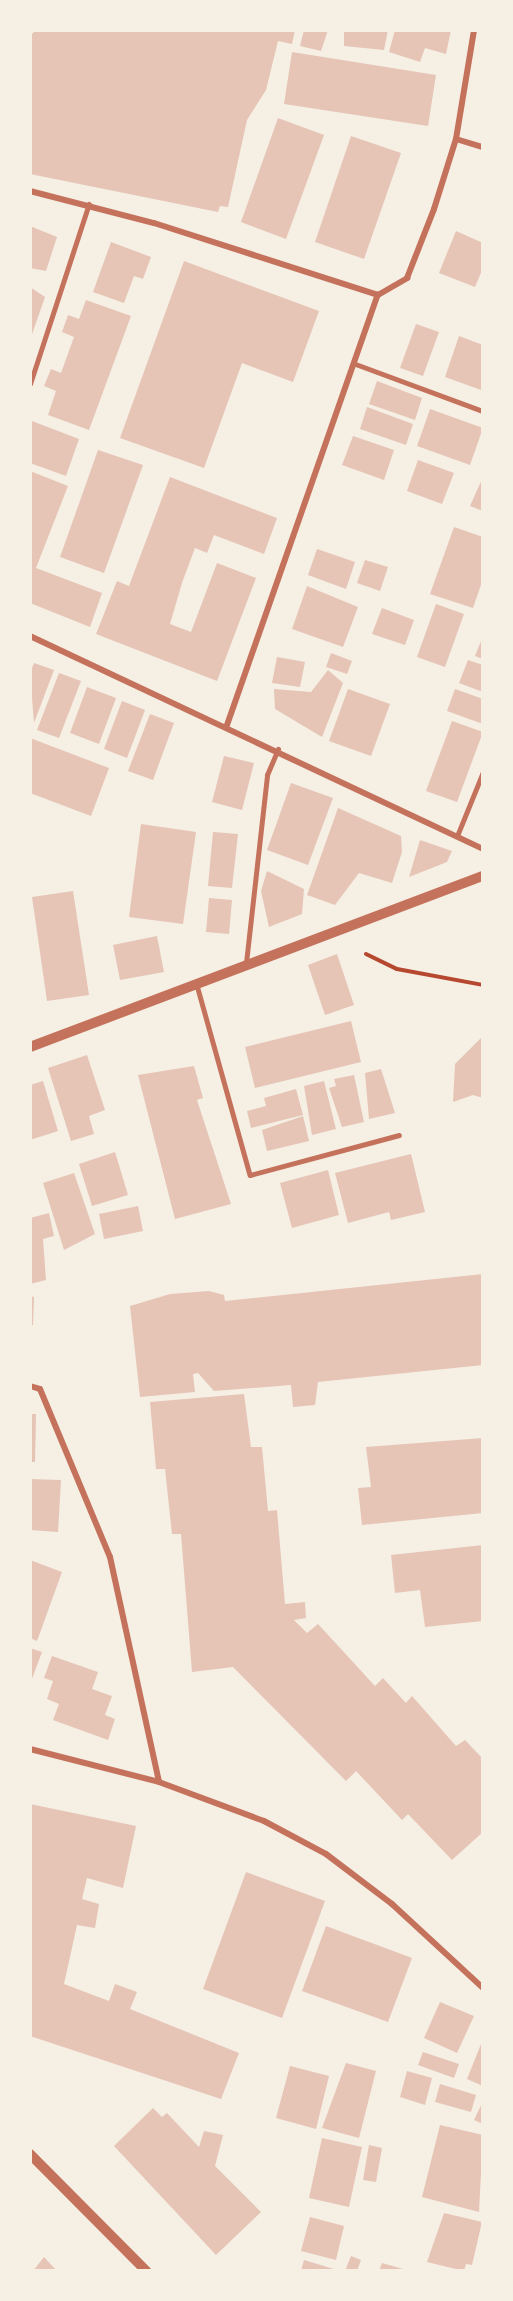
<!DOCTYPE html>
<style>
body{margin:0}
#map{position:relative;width:513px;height:2301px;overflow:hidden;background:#f6efe4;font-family:Quicksand,sans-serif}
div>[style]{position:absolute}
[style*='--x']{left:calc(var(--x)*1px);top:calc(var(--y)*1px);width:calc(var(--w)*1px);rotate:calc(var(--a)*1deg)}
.building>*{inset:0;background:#e6c5b7}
.path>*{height:4px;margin:-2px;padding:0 2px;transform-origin:2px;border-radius:2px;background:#b5482f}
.service>*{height:4.5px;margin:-2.25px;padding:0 2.25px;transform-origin:2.25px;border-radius:2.25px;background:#c5725c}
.minor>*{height:6px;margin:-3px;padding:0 3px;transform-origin:3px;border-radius:3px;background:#c5725c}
.tertiary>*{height:10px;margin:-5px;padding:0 5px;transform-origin:5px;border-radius:5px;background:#c5725c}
span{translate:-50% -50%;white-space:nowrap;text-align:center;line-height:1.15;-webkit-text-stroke:6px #f6efe4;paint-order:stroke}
.frame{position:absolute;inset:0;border:32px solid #f6efe4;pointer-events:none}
</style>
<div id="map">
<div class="building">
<div style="clip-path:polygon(36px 30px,295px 30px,292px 44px,278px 41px,266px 90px,247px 120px,228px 207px,220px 206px,218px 212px,30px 174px,30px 36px)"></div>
<div style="clip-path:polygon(304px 30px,328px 30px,321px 51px,300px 46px)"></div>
<div style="clip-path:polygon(344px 30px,388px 30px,384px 50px,344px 46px)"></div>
<div style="clip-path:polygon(395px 30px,451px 30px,446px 54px,425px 48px,420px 62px,389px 52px)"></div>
<div style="clip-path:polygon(292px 52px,436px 75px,428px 126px,284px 104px)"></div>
<div style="clip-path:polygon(278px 118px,324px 135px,286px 239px,241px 222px)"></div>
<div style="clip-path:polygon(351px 136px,401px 153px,364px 259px,315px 242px)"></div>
<div style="clip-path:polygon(30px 226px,57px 237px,46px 271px,30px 268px)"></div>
<div style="clip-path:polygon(456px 231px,483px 243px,483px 268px,475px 287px,439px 273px)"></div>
<div style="clip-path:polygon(111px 242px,151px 257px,143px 279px,134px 276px,124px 303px,93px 292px)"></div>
<div style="clip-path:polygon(184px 261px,319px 311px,293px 382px,242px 363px,204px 468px,120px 438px)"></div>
<div style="clip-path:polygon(30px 287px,45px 297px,30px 340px)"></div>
<div style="clip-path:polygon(86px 300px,131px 316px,89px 430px,48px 415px,56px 391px,44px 386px,51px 369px,61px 373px,74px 337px,62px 332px,68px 315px,79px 319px)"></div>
<div style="clip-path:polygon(416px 324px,439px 332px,423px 376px,400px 368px)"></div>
<div style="clip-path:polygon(459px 336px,483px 345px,481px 390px,445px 377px)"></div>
<div style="clip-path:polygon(377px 381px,422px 398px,415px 420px,369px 404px)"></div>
<div style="clip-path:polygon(367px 407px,413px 424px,406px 445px,360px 429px)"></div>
<div style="clip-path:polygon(430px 409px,483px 428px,470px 465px,417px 446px)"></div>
<div style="clip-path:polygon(32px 421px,79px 439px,66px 476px,30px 463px)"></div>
<div style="clip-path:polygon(353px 436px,394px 450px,384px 480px,342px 465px)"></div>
<div style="clip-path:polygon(98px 450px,143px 465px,104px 573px,60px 557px)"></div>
<div style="clip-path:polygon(418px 460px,454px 473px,442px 504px,407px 491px)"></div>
<div style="clip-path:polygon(30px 471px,68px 486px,36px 568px,102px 593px,90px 627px,30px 603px)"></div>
<div style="clip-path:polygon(170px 477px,277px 518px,264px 554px,214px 535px,207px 553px,195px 548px,182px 583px,170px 624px,191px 632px,217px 563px,256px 578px,217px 681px,96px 634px,117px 581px,129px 586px)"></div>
<div style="clip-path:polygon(483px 477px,483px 511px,470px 506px)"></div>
<div style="clip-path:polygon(454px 527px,483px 537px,483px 579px,473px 608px,430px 594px)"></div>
<div style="clip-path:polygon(317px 549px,355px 562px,346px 589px,308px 575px)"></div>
<div style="clip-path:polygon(365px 560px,388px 567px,380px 591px,357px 583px)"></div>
<div style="clip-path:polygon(307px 586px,358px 607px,343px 647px,292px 629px)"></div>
<div style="clip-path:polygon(436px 604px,464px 614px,445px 667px,417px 657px)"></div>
<div style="clip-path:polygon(382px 608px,414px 620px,405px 645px,372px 634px)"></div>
<div style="clip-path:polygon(483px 636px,483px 659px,475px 656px)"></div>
<div style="clip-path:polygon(331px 653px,352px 661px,347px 674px,326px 667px)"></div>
<div style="clip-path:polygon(277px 657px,305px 662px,300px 687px,272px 683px)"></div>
<div style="clip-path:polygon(468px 660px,483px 665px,483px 692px,459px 683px)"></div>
<div style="clip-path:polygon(34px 663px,54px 670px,34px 723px,30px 673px)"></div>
<div style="clip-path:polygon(328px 670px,343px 683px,322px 737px,275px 709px,274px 689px,311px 692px)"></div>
<div style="clip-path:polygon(59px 673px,81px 681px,59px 738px,37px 730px)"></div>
<div style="clip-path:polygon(87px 687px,116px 698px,99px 744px,70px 733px)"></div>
<div style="clip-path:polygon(348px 689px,390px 704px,371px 756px,329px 741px)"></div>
<div style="clip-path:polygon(455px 689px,483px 699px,483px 724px,447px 711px)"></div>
<div style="clip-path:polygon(122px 701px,145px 710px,127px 758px,104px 749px)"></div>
<div style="clip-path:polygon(150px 714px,174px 723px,153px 780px,128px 771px)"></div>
<div style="clip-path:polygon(452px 721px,483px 732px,457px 802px,426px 791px)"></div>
<div style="clip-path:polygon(30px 738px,109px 768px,91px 816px,30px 793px)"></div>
<div style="clip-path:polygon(224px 756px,254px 763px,242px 810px,212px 802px)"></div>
<div style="clip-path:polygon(291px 783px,333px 798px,308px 865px,267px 850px)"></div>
<div style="clip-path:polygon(338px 808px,401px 836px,402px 852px,392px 883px,359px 873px,335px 905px,307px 895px)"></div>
<div style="clip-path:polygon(141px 824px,196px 832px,183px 924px,129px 917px)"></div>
<div style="clip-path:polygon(213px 832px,238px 834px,232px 888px,208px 886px)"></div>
<div style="clip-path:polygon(420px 840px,452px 851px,447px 862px,409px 877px)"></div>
<div style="clip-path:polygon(267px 871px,304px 889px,302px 914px,269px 927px,261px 891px)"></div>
<div style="clip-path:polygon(73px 891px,89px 995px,47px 1001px,32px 897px)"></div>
<div style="clip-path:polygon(209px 898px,232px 900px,229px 934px,206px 932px)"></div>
<div style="clip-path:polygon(157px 936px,164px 972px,120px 980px,113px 945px)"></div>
<div style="clip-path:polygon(337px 954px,354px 1005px,325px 1015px,308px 965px)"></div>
<div style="clip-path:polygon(351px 1021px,361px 1062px,255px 1088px,245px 1047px)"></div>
<div style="clip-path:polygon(483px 1036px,483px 1098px,473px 1095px,453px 1102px,455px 1064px)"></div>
<div style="clip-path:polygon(87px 1055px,105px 1110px,89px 1116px,94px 1134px,71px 1141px,48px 1068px)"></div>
<div style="clip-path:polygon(194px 1066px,203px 1098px,197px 1100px,231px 1204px,175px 1219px,138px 1075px)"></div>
<div style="clip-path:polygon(381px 1069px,395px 1113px,369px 1119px,365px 1073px)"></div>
<div style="clip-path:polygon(354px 1075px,364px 1122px,342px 1127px,329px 1088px,336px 1086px,334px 1079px)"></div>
<div style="clip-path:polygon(43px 1081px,58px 1131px,30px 1140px,30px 1085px)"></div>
<div style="clip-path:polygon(324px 1081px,336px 1129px,312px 1135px,304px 1086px)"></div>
<div style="clip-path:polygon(296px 1089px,303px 1115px,251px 1128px,247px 1111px,266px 1106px,264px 1098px)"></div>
<div style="clip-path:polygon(303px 1116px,309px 1141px,267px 1151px,262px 1130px)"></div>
<div style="clip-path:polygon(115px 1152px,128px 1195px,92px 1206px,79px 1164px)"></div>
<div style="clip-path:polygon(411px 1154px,425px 1212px,391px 1220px,389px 1212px,348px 1223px,335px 1173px)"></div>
<div style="clip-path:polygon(328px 1170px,339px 1215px,292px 1228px,280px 1183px)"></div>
<div style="clip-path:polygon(74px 1173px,95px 1234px,64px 1250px,43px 1183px)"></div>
<div style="clip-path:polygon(138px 1206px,143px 1231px,104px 1239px,99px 1214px)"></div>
<div style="clip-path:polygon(49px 1213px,54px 1236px,43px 1239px,46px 1280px,30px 1284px,30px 1218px)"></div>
<div style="clip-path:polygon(483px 1274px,483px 1365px,318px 1382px,315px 1405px,293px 1407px,291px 1385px,214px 1391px,198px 1373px,193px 1374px,195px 1392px,140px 1397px,130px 1306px,170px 1294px,209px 1291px,224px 1295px,225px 1301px)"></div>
<div style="clip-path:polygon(30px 1296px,34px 1297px,33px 1325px,30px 1325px)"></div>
<div style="clip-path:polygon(244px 1394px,251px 1447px,262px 1447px,268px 1511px,277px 1510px,285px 1604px,305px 1602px,306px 1618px,294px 1620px,307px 1633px,318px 1624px,375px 1686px,383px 1678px,406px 1703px,412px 1696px,456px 1746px,465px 1740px,483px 1759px,483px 1832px,452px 1860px,408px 1814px,402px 1820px,356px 1771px,346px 1781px,233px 1667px,192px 1672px,181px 1534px,172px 1534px,165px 1469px,156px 1469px,150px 1402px)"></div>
<div style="clip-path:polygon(30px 1414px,36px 1414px,35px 1462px,30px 1462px)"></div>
<div style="clip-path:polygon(483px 1438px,483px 1513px,362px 1525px,358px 1488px,371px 1487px,366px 1447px)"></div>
<div style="clip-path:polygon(30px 1479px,61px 1480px,58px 1532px,30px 1530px)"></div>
<div style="clip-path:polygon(483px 1545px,483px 1621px,425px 1627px,420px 1590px,395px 1593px,391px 1555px)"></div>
<div style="clip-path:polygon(30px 1560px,62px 1572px,37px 1641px,30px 1638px)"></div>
<div style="clip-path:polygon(30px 1648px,42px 1652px,30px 1684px)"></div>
<div style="clip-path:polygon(52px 1656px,98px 1672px,92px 1689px,112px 1696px,105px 1715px,115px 1719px,108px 1740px,53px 1720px,59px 1704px,47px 1699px,53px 1681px,44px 1678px)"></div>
<div style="clip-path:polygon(30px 1804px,136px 1826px,123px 1888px,87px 1878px,82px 1899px,99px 1904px,95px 1928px,77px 1925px,64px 1984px,109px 2001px,115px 1984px,137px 1992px,130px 2009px,239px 2053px,221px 2099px,30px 2036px)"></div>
<div style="clip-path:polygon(246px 1872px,325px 1901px,282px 2018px,203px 1989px)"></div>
<div style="clip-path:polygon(326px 1926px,412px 1958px,388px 2022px,302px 1991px)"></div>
<div style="clip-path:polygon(440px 2002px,474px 2016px,457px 2053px,424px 2038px)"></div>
<div style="clip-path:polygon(483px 2039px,483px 2086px,467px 2079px)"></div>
<div style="clip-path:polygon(423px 2052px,459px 2064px,454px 2078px,418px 2065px)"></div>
<div style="clip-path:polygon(346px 2063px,376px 2071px,359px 2138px,322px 2128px)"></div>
<div style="clip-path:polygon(290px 2066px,329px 2076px,316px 2129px,276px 2118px)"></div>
<div style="clip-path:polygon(407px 2071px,432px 2078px,425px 2105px,400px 2097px)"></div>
<div style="clip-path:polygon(440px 2084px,476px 2095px,471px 2112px,435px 2102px)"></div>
<div style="clip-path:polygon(483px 2101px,483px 2124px,474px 2120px)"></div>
<div style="clip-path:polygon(153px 2108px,162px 2117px,167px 2113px,199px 2147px,204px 2131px,223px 2135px,215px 2166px,261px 2212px,216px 2255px,114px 2146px)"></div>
<div style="clip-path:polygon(440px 2125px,483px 2135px,479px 2212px,422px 2197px)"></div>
<div style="clip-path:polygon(322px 2138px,362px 2147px,349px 2207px,309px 2198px)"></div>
<div style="clip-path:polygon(369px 2145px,382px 2148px,376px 2182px,363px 2180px)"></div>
<div style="clip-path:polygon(444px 2213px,482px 2222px,472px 2265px,466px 2264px,464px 2271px,427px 2262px)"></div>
<div style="clip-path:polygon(310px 2217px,344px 2226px,336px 2260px,301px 2251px)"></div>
<div style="clip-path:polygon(351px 2256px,361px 2260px,357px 2271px,345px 2271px)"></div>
<div style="clip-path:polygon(44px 2257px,57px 2271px,33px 2271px)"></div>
<div style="clip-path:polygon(304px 2260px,337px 2270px,337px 2271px,301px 2271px)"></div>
<div style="clip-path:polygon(382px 2263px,403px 2269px,403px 2271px,379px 2271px)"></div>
</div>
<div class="path">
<div style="--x:366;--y:954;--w:34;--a:26"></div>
<div style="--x:397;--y:969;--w:87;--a:10.5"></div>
</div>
<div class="service">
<div style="--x:353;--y:363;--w:139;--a:20.3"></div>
<div style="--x:30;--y:384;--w:189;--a:-71.9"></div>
<div style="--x:457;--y:836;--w:69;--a:-67.9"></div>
<div style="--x:246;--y:963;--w:189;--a:-83.6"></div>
<div style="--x:267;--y:775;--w:28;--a:-67"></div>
<div style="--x:197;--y:985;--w:197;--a:74.4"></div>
<div style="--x:250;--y:1175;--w:154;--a:-15"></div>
</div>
<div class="minor">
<div style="--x:456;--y:139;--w:28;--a:17"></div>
<div style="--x:30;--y:191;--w:128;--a:14.5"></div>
<div style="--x:154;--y:223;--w:235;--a:17.8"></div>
<div style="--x:30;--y:636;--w:501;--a:25.18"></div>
<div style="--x:227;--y:725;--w:456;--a:-70.7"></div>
<div style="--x:378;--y:295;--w:34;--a:-30"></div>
<div style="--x:407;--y:278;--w:74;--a:-68.6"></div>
<div style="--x:434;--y:209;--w:73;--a:-72.6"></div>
<div style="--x:456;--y:139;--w:110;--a:-80.6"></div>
<div style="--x:30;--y:1386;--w:10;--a:17"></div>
<div style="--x:40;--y:1389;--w:182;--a:67.4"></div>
<div style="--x:110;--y:1557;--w:230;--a:77.7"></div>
<div style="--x:30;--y:1749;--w:133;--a:14.3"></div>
<div style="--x:159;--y:1782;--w:112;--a:20.4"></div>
<div style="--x:264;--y:1821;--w:70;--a:28"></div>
<div style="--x:326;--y:1854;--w:83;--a:37.1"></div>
<div style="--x:392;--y:1904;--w:124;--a:42.7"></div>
</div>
<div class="tertiary">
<div style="--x:30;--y:1047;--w:484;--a:-20.7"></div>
<div style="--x:30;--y:2154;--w:165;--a:45.2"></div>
</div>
<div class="frame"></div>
</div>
